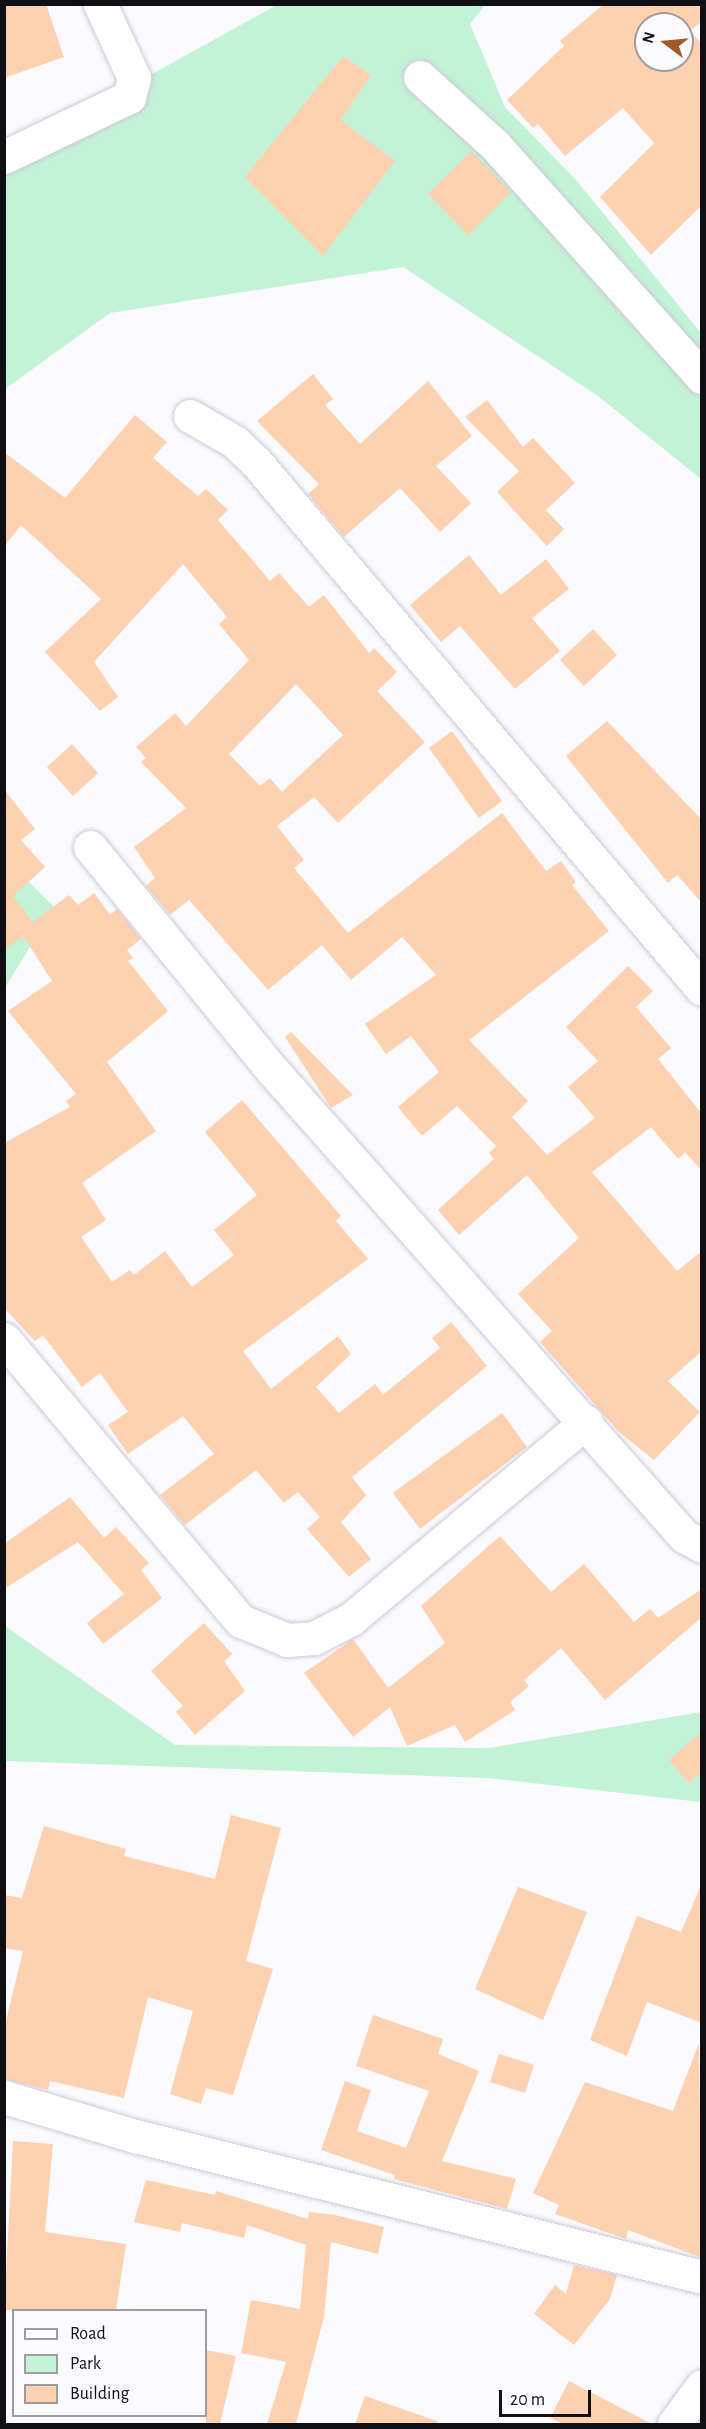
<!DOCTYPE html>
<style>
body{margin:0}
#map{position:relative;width:706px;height:2429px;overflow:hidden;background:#fbfafe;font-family:"Alegreya Sans",sans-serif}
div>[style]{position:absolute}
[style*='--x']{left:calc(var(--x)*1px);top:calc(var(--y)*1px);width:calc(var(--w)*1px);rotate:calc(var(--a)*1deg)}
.green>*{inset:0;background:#c3f3d7}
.building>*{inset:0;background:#fed1b0}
.roads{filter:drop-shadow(0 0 2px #cdc8d8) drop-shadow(0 0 2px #cdc8d8)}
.minor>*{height:33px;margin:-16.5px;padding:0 16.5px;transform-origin:16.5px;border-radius:16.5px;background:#fff}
span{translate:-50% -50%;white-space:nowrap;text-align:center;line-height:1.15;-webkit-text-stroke:4.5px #fbfafe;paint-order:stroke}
.frame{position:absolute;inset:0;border:6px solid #100f14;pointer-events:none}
.legend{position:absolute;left:12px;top:2309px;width:195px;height:108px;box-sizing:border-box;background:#fbfafe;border:2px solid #9d9ca0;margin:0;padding:8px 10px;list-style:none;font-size:18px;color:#100f14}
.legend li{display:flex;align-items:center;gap:12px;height:30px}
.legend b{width:30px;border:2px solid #9d9ca0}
.north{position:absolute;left:634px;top:12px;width:60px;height:60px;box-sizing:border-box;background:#fbfafe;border:2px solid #9d9ca0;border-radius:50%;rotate:286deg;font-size:16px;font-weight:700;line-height:24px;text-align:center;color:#100f14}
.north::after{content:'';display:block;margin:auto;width:21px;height:27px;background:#9c5b27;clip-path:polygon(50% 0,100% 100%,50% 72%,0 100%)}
.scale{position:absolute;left:499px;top:2390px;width:92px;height:27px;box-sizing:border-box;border:3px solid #100f14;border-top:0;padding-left:8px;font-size:18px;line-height:21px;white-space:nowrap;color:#100f14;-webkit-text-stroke:4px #fbfafe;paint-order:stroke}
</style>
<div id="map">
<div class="green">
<div style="clip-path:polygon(277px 5px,485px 5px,470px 24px,505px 107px,576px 180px,701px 333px,701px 479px,598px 396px,403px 267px,110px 313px,5px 389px,4px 156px)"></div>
<div style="clip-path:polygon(5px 858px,54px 907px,5px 988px)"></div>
<div style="clip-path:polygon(5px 1626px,175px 1745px,489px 1748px,701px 1712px,701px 1802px,487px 1778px,5px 1761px)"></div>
</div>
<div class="building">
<div style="clip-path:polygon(4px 4px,46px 4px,64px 57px,4px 78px)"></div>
<div style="clip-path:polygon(evenodd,604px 4px,702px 4px,702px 21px,690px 31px,702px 44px,702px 205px,651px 255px,600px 197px,654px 143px,623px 108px,565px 156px,538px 124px,533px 128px,507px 100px,564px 46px,560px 41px,604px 4px,646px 24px,682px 24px,682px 60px,646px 60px,646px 24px)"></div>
<div style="clip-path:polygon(343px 56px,371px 75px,341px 120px,395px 161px,323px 256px,245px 177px)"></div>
<div style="clip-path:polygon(471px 151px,511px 192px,468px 235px,428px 194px)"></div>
<div style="clip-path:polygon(313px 374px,333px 399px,325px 405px,360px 444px,428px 381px,472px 436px,436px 466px,471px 503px,440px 532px,400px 488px,344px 537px,308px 494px,319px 484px,257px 421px)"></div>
<div style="clip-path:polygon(487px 400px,523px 447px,533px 438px,575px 483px,546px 510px,564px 529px,547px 546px,497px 492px,519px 471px,465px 417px)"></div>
<div style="clip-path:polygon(evenodd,135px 415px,167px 442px,153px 458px,198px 496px,206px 489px,228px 510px,218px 520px,270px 581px,279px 573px,309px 607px,324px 595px,369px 653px,374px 648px,397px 672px,377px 691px,425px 742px,338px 823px,314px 797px,277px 826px,304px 860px,294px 868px,348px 933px,502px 813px,546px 871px,561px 861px,576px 882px,572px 885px,609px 931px,469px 1040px,528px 1101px,512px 1117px,547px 1155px,595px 1118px,568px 1087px,598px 1061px,566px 1027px,628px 966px,653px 991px,636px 1007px,671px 1048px,658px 1059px,702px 1114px,702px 1171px,685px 1152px,678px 1159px,651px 1127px,592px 1172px,677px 1271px,702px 1251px,702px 1351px,668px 1381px,700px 1412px,654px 1460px,619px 1432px,540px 1342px,552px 1331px,518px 1294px,579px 1238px,527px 1175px,459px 1235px,438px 1210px,494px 1159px,489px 1153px,496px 1146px,457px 1106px,422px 1136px,398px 1107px,439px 1072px,411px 1036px,386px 1054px,365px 1024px,436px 975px,402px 937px,351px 980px,322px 945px,268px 990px,189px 900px,170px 915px,146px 886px,155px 878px,134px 847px,186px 808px,141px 762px,146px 758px,136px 747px,175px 713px,186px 726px,249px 660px,219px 624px,227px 617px,183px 564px,94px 662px,118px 697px,100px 711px,45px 652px,101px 599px,21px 525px,4px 547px,4px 452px,65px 498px,135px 415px,296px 684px,343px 735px,282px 792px,270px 778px,260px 786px,229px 754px,296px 684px)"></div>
<div style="clip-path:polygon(469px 555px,501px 595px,546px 559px,569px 589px,532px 618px,560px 651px,515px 689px,460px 626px,441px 642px,410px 605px)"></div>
<div style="clip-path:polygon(593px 629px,617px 655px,584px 686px,560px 660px)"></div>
<div style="clip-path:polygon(607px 721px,702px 820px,702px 903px,677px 875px,668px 883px,566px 756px)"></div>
<div style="clip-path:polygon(452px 731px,502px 801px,479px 818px,429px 748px)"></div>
<div style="clip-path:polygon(72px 744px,98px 773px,73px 796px,47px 767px)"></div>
<div style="clip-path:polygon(4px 789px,35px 829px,21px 840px,45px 867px,13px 896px,33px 922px,69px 895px,78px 905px,94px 893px,110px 915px,117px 909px,141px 939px,127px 950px,133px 958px,128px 961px,168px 1011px,107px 1062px,156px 1131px,82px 1183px,106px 1220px,81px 1237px,112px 1282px,130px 1270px,134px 1275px,165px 1251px,192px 1287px,234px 1255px,214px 1230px,257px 1195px,205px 1132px,242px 1100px,341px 1216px,336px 1221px,368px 1259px,243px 1351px,271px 1389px,338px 1336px,351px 1354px,316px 1387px,339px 1413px,375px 1384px,383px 1395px,440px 1348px,432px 1338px,451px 1322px,487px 1366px,352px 1477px,366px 1495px,341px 1522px,371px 1559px,349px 1577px,307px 1529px,320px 1517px,298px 1492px,284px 1503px,256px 1470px,185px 1525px,160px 1495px,214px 1454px,183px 1416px,128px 1454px,108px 1425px,128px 1412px,100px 1373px,82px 1387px,43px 1335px,35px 1341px,4px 1308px,4px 1143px,70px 1107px,66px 1101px,76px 1094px,8px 1011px,52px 981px,23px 936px,4px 950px)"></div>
<div style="clip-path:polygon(291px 1032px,353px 1095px,331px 1108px,285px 1037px)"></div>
<div style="clip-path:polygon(502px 1413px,527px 1447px,420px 1529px,393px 1493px)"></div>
<div style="clip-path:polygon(70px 1497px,104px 1538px,116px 1527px,149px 1563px,141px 1570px,162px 1598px,103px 1644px,87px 1623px,124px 1594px,78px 1542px,4px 1589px,4px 1544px)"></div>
<div style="clip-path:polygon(500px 1536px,551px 1592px,584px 1564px,634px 1622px,650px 1609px,658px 1618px,702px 1589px,702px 1617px,605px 1700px,561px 1648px,524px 1680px,529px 1686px,510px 1702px,515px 1710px,465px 1742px,455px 1725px,407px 1746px,390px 1707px,353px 1737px,304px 1673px,353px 1639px,388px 1688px,445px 1643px,421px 1606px)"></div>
<div style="clip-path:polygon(204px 1623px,232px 1654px,224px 1661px,245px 1691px,195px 1735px,176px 1712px,183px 1706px,151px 1671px)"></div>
<div style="clip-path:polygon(702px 1731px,702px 1772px,689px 1783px,669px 1760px)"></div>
<div style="clip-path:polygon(231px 1815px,281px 1828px,246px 1961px,273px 1969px,233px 2095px,206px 2088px,201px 2104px,170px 2094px,193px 2011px,148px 1997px,124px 2098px,50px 2081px,48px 2090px,4px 2079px,4px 2029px,23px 1951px,4px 1948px,4px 1895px,22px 1898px,44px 1826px,126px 1849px,124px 1856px,215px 1879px)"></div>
<div style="clip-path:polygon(702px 1883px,702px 2023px,647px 2002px,627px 2056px,590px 2040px,637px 1916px,681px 1932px)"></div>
<div style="clip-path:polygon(518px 1887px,587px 1912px,543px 2020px,475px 1989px)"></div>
<div style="clip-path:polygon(373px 2015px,443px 2039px,438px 2054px,479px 2071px,442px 2161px,516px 2179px,507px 2209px,394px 2179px,395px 2175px,321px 2150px,345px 2081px,371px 2090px,357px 2131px,406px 2148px,429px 2091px,356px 2066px)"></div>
<div style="clip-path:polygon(699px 2043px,702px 2258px,628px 2230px,626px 2239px,555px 2214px,559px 2205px,533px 2193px,585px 2082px,673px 2111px)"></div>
<div style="clip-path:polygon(499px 2054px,534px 2065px,525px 2093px,490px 2082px)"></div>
<div style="clip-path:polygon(13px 2141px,53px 2144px,45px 2232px,126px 2244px,116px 2310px,4px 2310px)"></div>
<div style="clip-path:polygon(146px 2180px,215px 2195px,216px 2191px,308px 2219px,309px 2212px,335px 2215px,384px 2227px,378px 2254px,331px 2242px,324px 2317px,296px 2424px,267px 2424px,286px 2362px,241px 2353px,251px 2300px,300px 2309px,306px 2245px,247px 2225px,244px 2238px,182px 2223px,180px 2232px,134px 2222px)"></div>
<div style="clip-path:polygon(574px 2265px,617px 2275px,610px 2299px,574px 2345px,534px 2314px,555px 2285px,566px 2294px)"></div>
<div style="clip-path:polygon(206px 2350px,236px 2356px,220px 2424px,206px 2424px)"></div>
<div style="clip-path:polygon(569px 2381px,652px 2424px,563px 2424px,550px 2418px)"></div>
<div style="clip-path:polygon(365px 2396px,437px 2421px,437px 2424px,355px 2424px)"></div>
</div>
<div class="roads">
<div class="minor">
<div style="--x:420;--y:77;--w:101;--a:42.2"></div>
<div style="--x:495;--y:145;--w:311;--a:48.3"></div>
<div style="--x:4;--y:157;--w:139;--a:-25.6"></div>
<div style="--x:129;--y:97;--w:20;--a:-75"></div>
<div style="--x:134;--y:78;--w:81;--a:-114.7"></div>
<div style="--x:190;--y:416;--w:52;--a:30"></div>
<div style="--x:235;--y:442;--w:29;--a:44"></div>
<div style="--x:256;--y:462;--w:690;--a:49.76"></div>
<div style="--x:90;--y:847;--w:289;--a:50.8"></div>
<div style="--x:273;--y:1071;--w:621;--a:48.53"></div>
<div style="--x:684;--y:1536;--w:21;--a:29"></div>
<div style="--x:4;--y:1339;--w:368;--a:50"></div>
<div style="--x:241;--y:1621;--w:50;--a:22.4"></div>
<div style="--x:287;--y:1640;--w:27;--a:-4"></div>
<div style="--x:314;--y:1638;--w:42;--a:-27.2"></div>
<div style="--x:351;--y:1619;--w:307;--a:-40"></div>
<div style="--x:4;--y:2097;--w:137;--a:16.6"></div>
<div style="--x:135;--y:2136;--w:584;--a:13.96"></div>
<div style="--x:674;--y:2424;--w:47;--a:-53.6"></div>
</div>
</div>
<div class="frame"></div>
<ul class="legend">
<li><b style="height:8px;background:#fff"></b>Road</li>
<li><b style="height:16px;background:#c3f3d7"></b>Park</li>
<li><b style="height:16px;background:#fed1b0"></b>Building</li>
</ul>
<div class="north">N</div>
<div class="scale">20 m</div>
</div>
